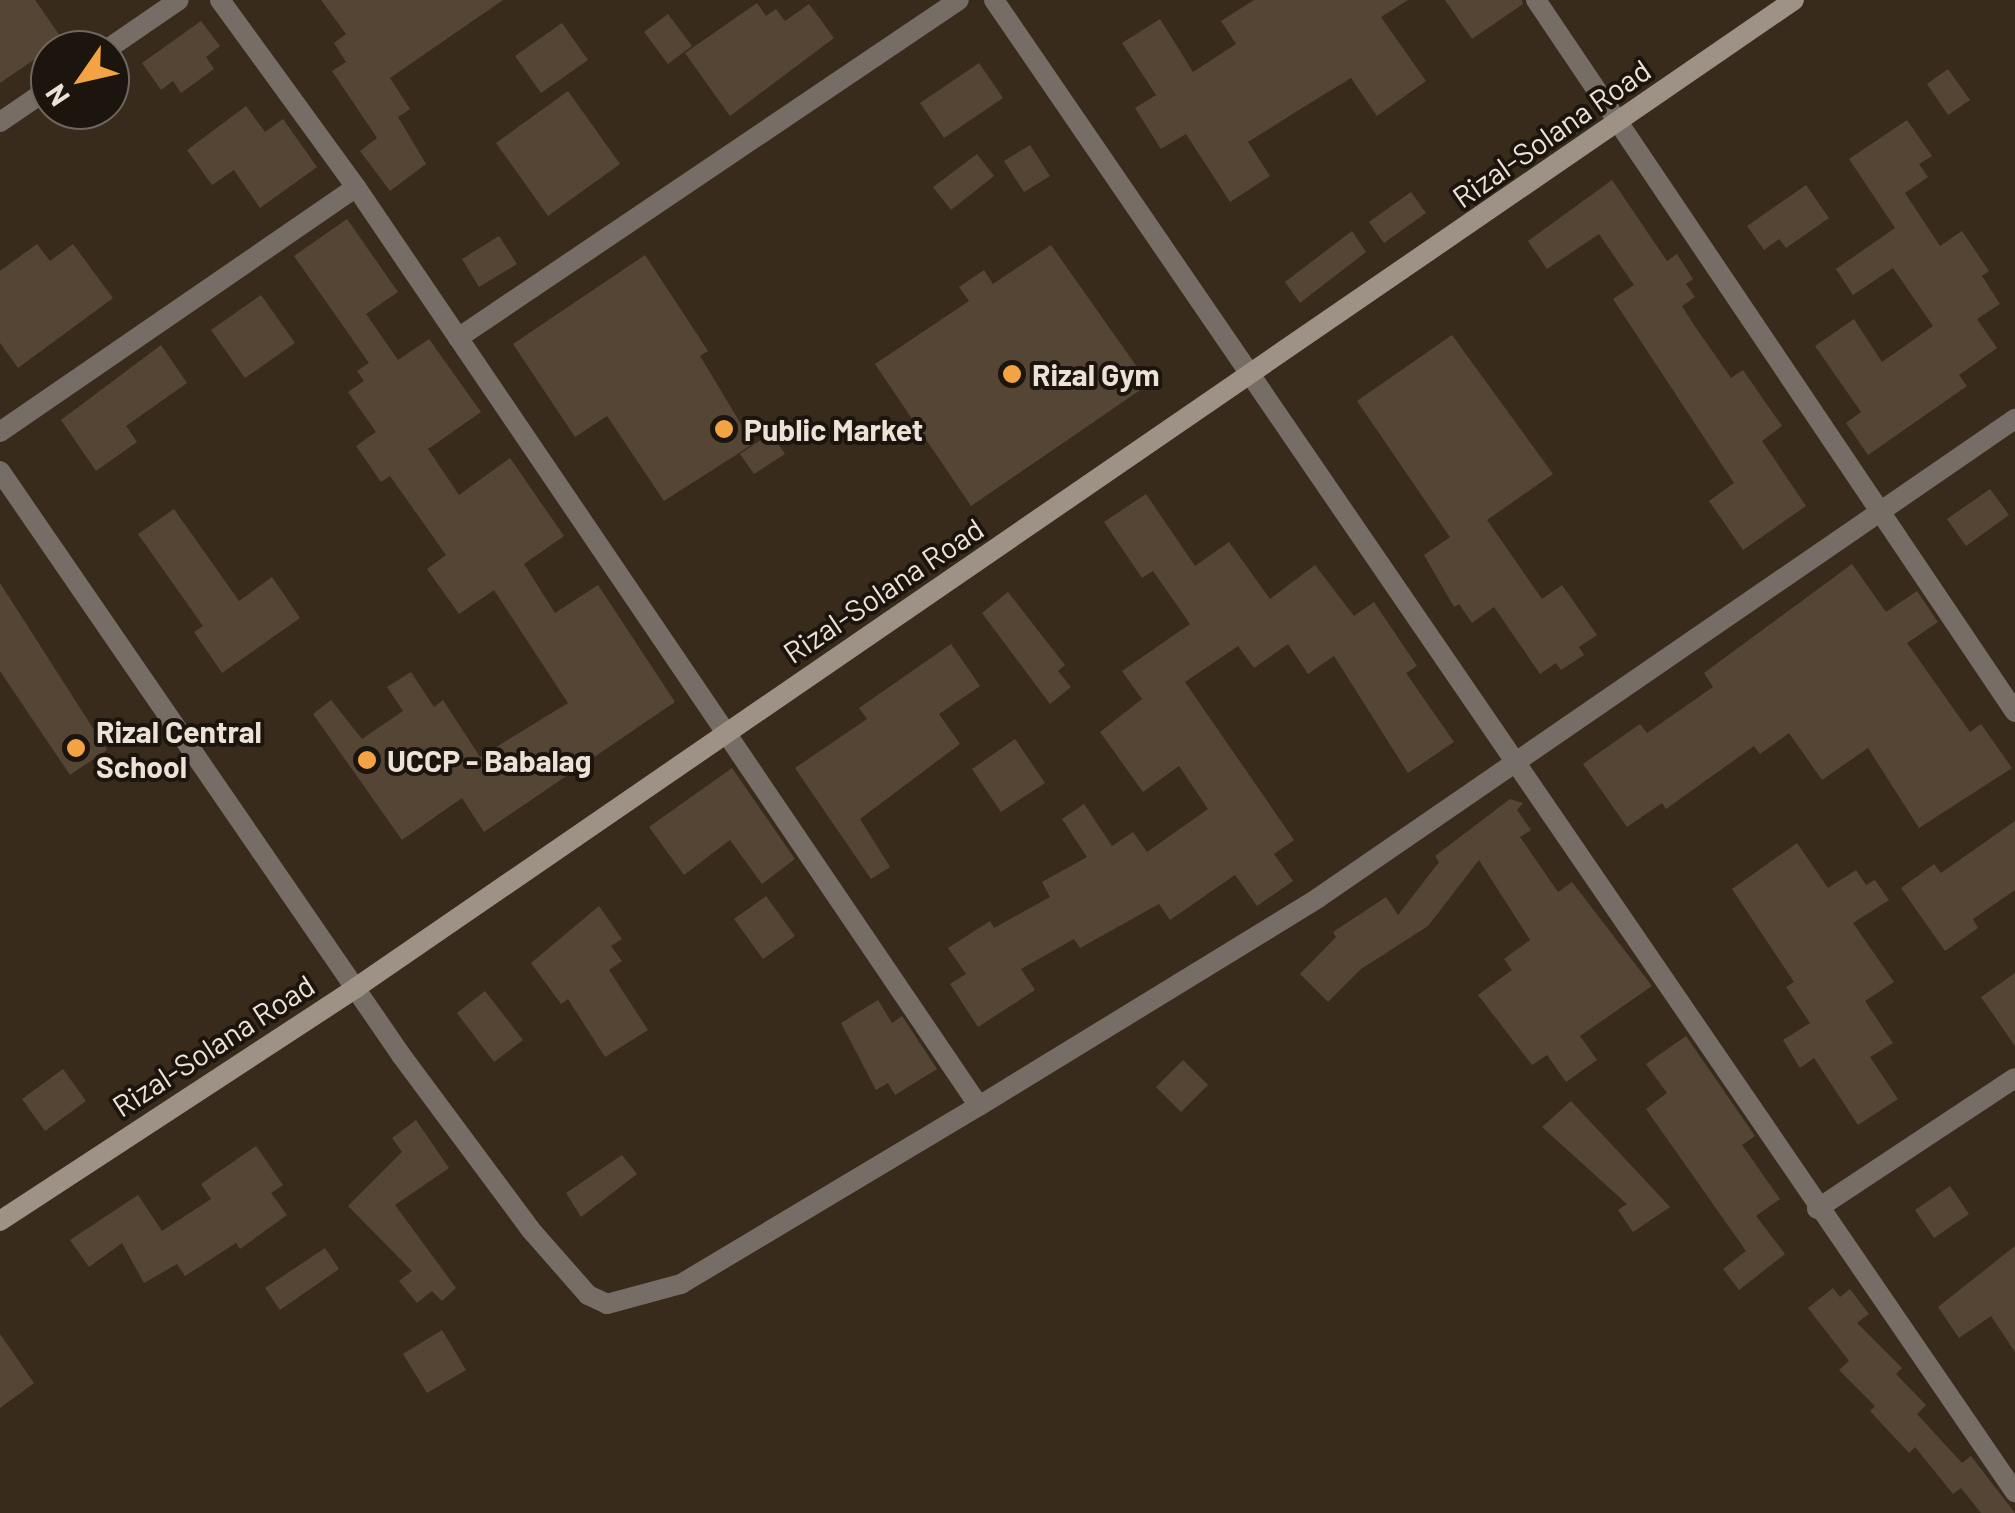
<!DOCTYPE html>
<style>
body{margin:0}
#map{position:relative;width:2015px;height:1513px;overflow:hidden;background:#392b1b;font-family:Barlow,sans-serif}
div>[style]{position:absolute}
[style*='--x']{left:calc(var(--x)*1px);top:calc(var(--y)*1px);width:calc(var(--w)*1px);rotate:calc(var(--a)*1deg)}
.building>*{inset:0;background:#554535}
.street>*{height:20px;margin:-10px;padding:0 10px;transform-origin:10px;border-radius:10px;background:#766e66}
.secondary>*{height:20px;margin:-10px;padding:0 10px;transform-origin:10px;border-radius:10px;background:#9e9286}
.dots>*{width:28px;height:28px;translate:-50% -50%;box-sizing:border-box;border:5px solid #1b150e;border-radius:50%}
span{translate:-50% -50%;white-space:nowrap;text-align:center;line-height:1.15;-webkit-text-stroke:8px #1b150e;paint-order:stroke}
.street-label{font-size:30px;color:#ece2d8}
.poi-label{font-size:30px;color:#ece2d8;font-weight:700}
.left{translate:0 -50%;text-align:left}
.north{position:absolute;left:30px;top:30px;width:100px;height:100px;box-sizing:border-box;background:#1b150e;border:2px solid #6f675f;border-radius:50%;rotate:236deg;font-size:28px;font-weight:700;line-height:40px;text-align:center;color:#ece2d8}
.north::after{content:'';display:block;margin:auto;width:35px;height:45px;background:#f4a344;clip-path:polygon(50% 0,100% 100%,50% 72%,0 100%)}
</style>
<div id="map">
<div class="building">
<div style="clip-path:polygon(0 0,35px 0,63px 40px,0 83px)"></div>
<div style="clip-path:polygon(321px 0,503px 0,390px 78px,410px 109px,398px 117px,426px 164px,390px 191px,360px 151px,377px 138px,332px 71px,346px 62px,334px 43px,346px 34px)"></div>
<div style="clip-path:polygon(1254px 0,1408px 0,1381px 17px,1426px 81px,1377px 116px,1351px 78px,1302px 108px,1248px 142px,1270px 176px,1230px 202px,1186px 134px,1161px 149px,1135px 108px,1156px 95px,1122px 43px,1160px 19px,1193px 72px,1236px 44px,1221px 21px)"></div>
<div style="clip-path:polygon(1445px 0,1522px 0,1523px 4px,1472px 39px)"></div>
<div style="clip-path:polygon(757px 3px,766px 16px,776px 9px,785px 21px,809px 4px,834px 38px,730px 116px,685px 53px)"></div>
<div style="clip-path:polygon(668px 14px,692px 46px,668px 64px,644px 32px)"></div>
<div style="clip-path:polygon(201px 21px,220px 46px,206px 57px,214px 69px,181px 93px,173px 81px,161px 90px,142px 63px)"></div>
<div style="clip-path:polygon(562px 23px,588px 60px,541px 93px,515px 56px)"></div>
<div style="clip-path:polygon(979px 63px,1003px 98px,944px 138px,920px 103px)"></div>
<div style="clip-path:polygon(1948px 69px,1970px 100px,1948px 115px,1927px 84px)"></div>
<div style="clip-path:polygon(568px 91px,620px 164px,548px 216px,496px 143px)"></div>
<div style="clip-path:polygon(246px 106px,265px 132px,283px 119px,317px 167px,260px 208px,234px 170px,212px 185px,187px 150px)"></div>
<div style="clip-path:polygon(1907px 120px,1932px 156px,1919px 164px,1928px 177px,1905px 193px,1940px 246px,1962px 231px,1989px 271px,1982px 276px,2000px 304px,1977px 319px,1997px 348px,1959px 375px,1967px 386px,1868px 455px,1846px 423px,1861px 412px,1815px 346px,1854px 319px,1882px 362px,1933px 326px,1893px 268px,1853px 295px,1836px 269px,1895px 228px,1849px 159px)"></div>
<div style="clip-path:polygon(1030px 145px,1050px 176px,1024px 192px,1004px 161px)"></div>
<div style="clip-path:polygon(977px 154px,994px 176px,951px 210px,933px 187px)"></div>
<div style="clip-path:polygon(1612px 180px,1667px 261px,1677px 254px,1693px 279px,1686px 284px,1695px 297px,1682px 306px,1694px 325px,1731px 378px,1743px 370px,1782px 426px,1762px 441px,1806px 506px,1743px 550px,1709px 501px,1734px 483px,1613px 299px,1634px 285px,1599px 234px,1547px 269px,1528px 241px)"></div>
<div style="clip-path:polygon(1806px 185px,1829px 218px,1786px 248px,1779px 239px,1764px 250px,1747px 226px)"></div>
<div style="clip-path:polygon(1411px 192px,1426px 213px,1384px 243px,1369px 222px)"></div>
<div style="clip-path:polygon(347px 219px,398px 292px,366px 314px,398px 360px,429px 339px,481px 412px,428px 449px,459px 495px,510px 458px,564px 536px,524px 564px,555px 613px,598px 585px,675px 702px,484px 832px,462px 798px,402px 840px,313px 714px,331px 700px,362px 739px,403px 711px,387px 687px,411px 672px,434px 707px,443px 700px,480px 757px,568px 703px,494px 590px,459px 614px,427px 569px,446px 555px,390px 476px,381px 482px,356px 446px,376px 432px,348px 392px,364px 381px,357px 371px,369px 363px,294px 256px)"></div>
<div style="clip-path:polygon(1352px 231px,1366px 252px,1300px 303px,1285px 282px)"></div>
<div style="clip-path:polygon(499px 236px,517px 264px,479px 287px,462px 259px)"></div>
<div style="clip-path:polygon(37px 244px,50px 261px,73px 244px,113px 298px,18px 368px,0 343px,0 271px)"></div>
<div style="clip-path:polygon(1051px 245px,1149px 384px,971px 506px,875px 364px,969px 301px,959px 287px,984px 270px,993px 284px)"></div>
<div style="clip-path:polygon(645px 255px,708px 351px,700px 356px,753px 444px,664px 501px,607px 416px,575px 437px,513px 344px)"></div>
<div style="clip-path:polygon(261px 295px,295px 343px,245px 378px,211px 330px)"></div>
<div style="clip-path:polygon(1452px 335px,1553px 474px,1487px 520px,1542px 599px,1562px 585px,1597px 635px,1579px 647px,1584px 655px,1561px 670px,1556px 663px,1540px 674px,1494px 607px,1472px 623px,1459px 604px,1454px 607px,1424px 555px,1450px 537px,1357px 401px)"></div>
<div style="clip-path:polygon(161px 345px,187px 383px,126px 426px,137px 442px,96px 471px,61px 420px)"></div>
<div style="clip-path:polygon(771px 433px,785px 454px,754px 474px,740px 454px)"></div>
<div style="clip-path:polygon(1990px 489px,2009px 515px,1966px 546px,1947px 519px)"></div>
<div style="clip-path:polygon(1146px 494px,1195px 566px,1229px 542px,1270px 599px,1315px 565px,1354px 616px,1374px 602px,1417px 666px,1406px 673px,1454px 742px,1408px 773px,1334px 656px,1308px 674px,1288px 644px,1254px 668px,1238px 646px,1185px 682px,1294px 840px,1274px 854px,1293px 881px,1257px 906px,1235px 875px,1170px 920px,1159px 904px,1080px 948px,1074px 939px,1021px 969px,1035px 990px,978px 1027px,950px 984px,966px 974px,948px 948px,990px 921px,994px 928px,1050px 897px,1042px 882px,1087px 857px,1062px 819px,1084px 804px,1112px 846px,1133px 832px,1147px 852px,1208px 809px,1179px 766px,1143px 792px,1100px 732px,1142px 699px,1122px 671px,1190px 624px,1153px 571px,1142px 578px,1104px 522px)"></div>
<div style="clip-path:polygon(174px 509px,239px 601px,272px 577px,300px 618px,222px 673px,194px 632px,203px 626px,138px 534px)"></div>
<div style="clip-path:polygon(1852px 564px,1886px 612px,1917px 591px,1938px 622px,1907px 643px,1970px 732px,1981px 724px,2012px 768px,1919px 828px,1868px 748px,1822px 780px,1789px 733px,1760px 754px,1754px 746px,1666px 809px,1662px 803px,1627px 827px,1583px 764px,1640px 724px,1647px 733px,1713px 687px,1704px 673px)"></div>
<div style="clip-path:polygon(0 583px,107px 750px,70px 775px,0 671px)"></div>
<div style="clip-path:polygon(1008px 592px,1065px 665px,1058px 671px,1071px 687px,1050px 704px,982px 613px)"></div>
<div style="clip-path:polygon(951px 644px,980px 686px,939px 714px,960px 744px,860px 819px,890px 867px,871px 879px,795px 768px,867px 719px,859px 708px)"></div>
<div style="clip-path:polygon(1015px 739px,1045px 783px,1001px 812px,972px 769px)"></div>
<div style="clip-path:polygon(732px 768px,795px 859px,762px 884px,730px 840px,684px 875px,649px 827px)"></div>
<div style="clip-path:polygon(1510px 799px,1523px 803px,1517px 810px,1531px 830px,1520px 837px,1558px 892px,1572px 882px,1652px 986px,1580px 1036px,1597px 1060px,1566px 1082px,1547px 1055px,1532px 1065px,1478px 995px,1512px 970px,1504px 959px,1530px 940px,1479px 860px,1428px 926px,1361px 969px,1328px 1002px,1300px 974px,1336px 937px,1333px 932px,1386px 897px,1398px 915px,1439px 862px,1435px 856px)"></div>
<div style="clip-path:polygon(2015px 821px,2015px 890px,1973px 919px,1978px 928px,1945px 951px,1901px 888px,1934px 864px,1941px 873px)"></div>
<div style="clip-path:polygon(1797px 843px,1828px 888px,1856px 870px,1866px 885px,1875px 880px,1889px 900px,1853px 923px,1894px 982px,1865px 1001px,1893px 1043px,1870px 1057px,1898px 1099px,1858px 1125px,1814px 1058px,1800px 1068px,1783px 1040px,1810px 1023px,1786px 987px,1794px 982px,1732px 889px)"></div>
<div style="clip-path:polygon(766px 896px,795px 936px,763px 959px,734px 919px)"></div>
<div style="clip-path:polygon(599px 906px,622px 939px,611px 946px,622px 961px,609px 970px,648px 1030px,605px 1057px,568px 999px,561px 1004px,531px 963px)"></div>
<div style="clip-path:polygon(2015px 973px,2015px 1046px,1981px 997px)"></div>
<div style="clip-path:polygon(485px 991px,523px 1040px,494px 1062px,457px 1013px)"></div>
<div style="clip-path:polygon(878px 1000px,892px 1023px,902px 1016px,937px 1069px,895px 1095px,888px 1083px,876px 1090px,841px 1023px)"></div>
<div style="clip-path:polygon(1686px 1036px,1755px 1136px,1742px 1145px,1780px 1199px,1756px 1216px,1785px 1254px,1739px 1290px,1723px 1269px,1746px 1251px,1646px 1109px,1667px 1093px,1646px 1064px)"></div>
<div style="clip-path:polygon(1183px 1060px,1208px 1085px,1181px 1112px,1156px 1087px)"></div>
<div style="clip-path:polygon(63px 1069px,86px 1101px,45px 1131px,22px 1099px)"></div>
<div style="clip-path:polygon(1571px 1101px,1670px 1207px,1633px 1232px,1618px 1210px,1627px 1204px,1542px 1127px)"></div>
<div style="clip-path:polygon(416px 1120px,449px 1168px,395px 1205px,456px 1288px,442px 1301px,432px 1291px,417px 1303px,399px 1281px,412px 1271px,348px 1206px,402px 1152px,392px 1138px)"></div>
<div style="clip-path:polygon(256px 1146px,283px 1185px,271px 1193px,287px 1215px,240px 1249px,236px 1243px,185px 1276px,177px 1264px,144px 1283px,122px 1243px,89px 1267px,70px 1240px,138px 1195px,162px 1231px,211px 1199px,201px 1184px)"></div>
<div style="clip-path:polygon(622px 1155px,637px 1174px,581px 1217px,566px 1193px)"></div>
<div style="clip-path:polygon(1950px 1186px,1969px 1214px,1934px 1238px,1915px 1210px)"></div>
<div style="clip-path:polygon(2015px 1246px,2015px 1352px,1991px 1316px,1959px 1338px,1938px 1307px)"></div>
<div style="clip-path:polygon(325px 1248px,339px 1269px,280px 1310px,265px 1288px)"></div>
<div style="clip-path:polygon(1833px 1288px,1840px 1297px,1850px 1289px,1869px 1314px,1857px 1323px,1902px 1368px,1896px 1374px,1926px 1405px,1917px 1414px,1962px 1463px,1971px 1456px,2015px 1513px,1981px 1513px,1961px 1488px,1953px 1494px,1915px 1447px,1909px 1453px,1870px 1411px,1875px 1406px,1839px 1370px,1849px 1361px,1808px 1308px)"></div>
<div style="clip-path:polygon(442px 1330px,466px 1370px,427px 1393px,403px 1354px)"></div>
<div style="clip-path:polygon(0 1334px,34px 1383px,0 1408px)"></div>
</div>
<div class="street">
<div style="--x:220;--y:0;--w:231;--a:54"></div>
<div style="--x:356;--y:187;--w:1110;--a:55.87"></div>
<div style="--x:979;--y:1106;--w:398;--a:-31.5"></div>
<div style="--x:1318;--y:898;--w:846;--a:-34.5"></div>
<div style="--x:994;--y:0;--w:1808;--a:55.62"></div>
<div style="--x:1536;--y:0;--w:858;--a:56.07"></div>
<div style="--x:106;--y:50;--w:88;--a:-34.4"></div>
<div style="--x:0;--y:122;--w:60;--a:-34.2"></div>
<div style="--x:458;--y:338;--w:604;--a:-34.01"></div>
<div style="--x:0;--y:432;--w:432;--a:-34.5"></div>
<div style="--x:0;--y:471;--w:708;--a:55.52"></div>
<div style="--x:401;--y:1055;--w:217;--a:53.4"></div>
<div style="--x:530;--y:1229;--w:88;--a:48.7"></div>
<div style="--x:588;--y:1295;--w:21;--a:25"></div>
<div style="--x:607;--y:1304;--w:77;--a:-15.1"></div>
<div style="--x:681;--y:1284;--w:347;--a:-30.9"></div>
<div style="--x:1817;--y:1209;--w:237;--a:-33.5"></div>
</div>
<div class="secondary">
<div style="--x:0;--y:1221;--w:427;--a:-33.2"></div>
<div style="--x:357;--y:987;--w:1743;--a:-34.48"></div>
</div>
<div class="dots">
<div style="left:1012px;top:374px;background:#f4a344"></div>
<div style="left:724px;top:429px;background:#f4a344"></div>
<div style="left:76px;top:748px;background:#f4a344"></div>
<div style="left:367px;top:760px;background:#f4a344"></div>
</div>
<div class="street-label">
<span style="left:1551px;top:133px;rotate:-35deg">Rizal-Solana Road</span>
<span style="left:883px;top:590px;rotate:-34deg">Rizal-Solana Road</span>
<span style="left:213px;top:1045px;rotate:-33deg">Rizal-Solana Road</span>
</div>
<div class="poi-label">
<span class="left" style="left:1032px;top:374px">Rizal Gym</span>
<span class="left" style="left:744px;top:429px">Public Market</span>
<span class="left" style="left:96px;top:748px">Rizal Central<br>School</span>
<span class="left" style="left:387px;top:760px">UCCP - Babalag</span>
</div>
<div class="north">N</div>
</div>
